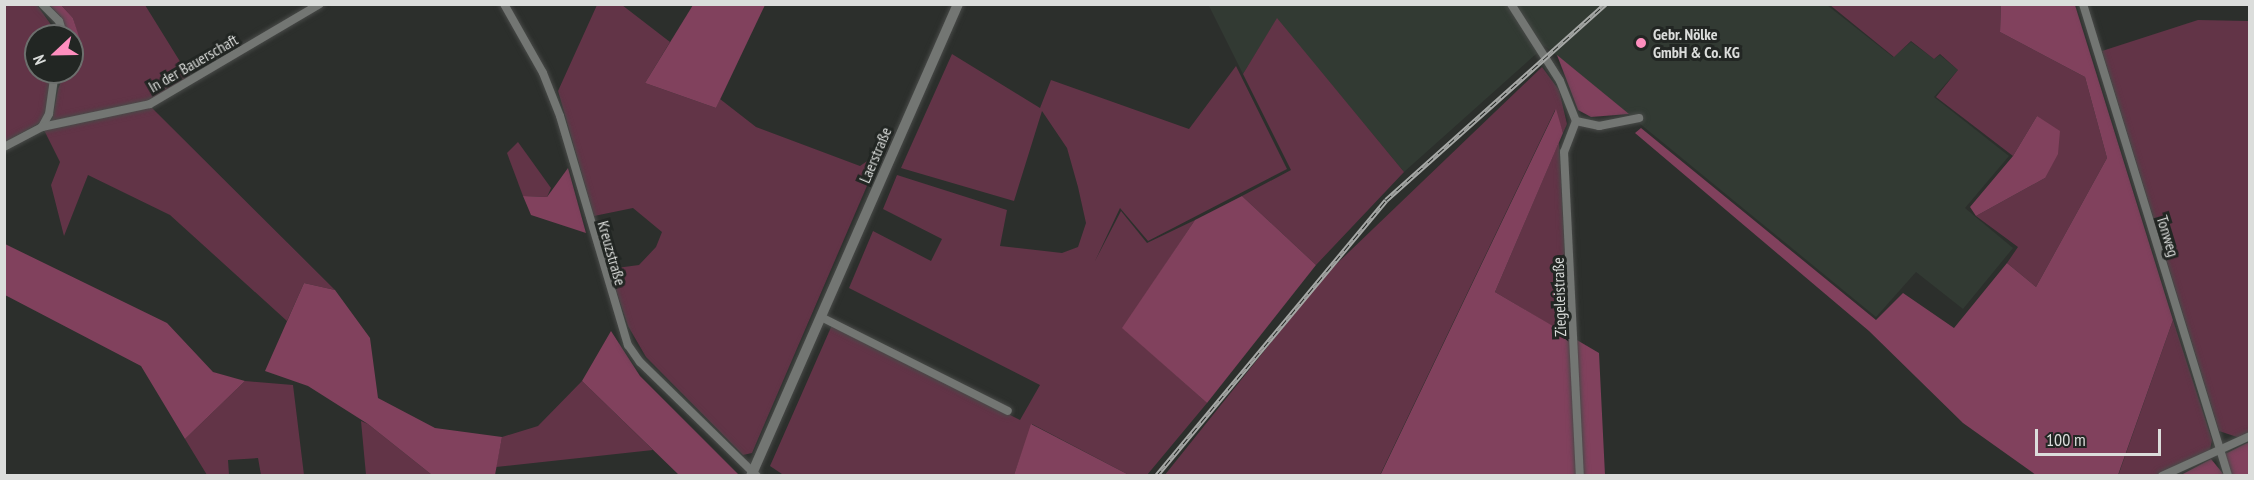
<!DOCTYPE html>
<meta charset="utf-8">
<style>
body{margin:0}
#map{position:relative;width:2254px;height:480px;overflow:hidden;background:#2c2f2c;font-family:"PT Sans Narrow",sans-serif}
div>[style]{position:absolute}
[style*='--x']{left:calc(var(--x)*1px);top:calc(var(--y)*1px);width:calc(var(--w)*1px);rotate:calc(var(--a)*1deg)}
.built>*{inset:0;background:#323a33}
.green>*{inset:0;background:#623447}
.forest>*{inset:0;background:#81415d}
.roads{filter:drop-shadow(0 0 2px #484a48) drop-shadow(0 0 2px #484a48)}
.minor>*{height:8px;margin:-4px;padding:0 4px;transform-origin:4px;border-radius:4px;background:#737673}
.secondary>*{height:10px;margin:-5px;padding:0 5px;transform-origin:5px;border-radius:5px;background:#737673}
.rail>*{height:4.5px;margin-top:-2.25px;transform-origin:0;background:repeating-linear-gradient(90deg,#222623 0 7px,#a6a8a6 0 14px);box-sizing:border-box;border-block:2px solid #a6a8a6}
.dots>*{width:16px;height:16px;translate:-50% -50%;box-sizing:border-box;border:3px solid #222623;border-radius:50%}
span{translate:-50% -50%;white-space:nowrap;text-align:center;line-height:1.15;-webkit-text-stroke:6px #222623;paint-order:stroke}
.poi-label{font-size:16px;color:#dbdddb;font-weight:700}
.left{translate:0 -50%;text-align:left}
.street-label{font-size:16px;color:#dbdddb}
.frame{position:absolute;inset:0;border:6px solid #dbdddb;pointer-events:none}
.north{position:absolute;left:24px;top:24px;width:60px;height:60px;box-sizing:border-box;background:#222623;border:2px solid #6c6f6d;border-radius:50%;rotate:248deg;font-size:16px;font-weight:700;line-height:24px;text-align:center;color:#dbdddb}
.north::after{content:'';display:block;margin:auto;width:21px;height:27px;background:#fe8ebe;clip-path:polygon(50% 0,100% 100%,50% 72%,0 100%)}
.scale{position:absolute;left:2035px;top:429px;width:126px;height:27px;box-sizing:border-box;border:3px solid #dbdddb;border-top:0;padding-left:8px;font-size:18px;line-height:21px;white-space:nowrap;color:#dbdddb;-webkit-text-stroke:4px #222623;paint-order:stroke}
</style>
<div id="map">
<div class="built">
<div style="clip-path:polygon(1208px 4px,1827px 5px,1893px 57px,1911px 42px,1934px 59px,1940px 55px,1958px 70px,1934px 97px,2009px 156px,1965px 208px,2013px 248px,1963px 309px,1916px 272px,1876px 317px,1545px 46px,1404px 172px,1277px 19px,1243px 74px)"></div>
</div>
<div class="green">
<div style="clip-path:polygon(5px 5px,37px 5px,59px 36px,36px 36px,36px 72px,52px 72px,47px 110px,40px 123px,5px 142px)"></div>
<div style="clip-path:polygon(61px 5px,145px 5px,189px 76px,149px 101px,52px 121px,58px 89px,65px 72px,72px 72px,79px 40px,73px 18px)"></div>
<div style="clip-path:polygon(597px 5px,622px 5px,670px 42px,645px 83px,716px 108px,720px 99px,756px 127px,860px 166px,882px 151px,752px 453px,743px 455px,646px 357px,628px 326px,609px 269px,639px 265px,656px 247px,662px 232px,633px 208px,594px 216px,558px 91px)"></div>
<div style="clip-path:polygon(1830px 5px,2001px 5px,2000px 32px,2085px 77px,2107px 158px,2036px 287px,2007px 263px,2018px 247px,1976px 216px,2045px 178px,2037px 116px,2013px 156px,1936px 97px,1958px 70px,1940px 54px,1934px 59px,1911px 41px,1894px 57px)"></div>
<div style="clip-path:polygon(1277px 18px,1404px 172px,1316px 265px,1242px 196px,1291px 170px,1243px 74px)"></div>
<div style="clip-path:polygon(2198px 20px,2249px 21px,2250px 434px,2240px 438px,2219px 431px,2102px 51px)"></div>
<div style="clip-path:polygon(952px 54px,1040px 108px,1051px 80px,1189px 129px,1236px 66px,1287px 169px,1148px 241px,1120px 208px,1095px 261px,1121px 211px,1147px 243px,1195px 220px,1123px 328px,1207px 403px,1147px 475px,1129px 475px,1032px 424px,1014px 475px,785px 476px,770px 466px,832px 325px,1020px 420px,1040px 385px,849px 288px,873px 231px,931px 261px,942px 239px,883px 209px,897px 175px,1007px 210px,1000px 246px,1062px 253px,1078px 247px,1086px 223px,1078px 187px,1067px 148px,1042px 111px,1014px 201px,901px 168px)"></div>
<div style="clip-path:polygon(1542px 67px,1559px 90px,1567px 124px,1563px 133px,1555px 110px,1380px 475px,1164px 476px,1326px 274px)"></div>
<div style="clip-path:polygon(151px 107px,335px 290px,304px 283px,287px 321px,170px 215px,88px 175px,64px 236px,51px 185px,60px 162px,44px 130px)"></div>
<div style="clip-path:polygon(518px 142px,551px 188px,547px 197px,523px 196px,507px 153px)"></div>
<div style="clip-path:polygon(1559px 142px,1569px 336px,1495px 292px)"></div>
<div style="clip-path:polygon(2173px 320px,2212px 440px,2210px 450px,2156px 475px,2118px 476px)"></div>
<div style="clip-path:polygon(245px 381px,293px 385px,304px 475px,261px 475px,258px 458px,228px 460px,229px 475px,207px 475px,185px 439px)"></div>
<div style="clip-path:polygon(582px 381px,653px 450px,496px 467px,502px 437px,538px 426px)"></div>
<div style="clip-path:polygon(361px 421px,368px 424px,432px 475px,366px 475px)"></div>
</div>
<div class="forest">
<div style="clip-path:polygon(49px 5px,61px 5px,73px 18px,80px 40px,72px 57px,72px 36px,66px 36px,62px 18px)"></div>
<div style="clip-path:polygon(693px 5px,765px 5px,716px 108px,645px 83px)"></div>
<div style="clip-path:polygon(2001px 5px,2075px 5px,2173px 320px,2118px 475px,2036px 475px,1963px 423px,1869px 331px,1635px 133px,1641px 128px,1876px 320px,1903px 293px,1954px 328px,2007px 263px,2036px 287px,2107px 158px,2085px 77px,2000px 32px)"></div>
<div style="clip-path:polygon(1557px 55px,1629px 114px,1591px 117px,1578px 110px)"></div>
<div style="clip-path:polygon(1556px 109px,1563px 133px,1495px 292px,1599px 353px,1605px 475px,1380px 476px)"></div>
<div style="clip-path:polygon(2037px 116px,2060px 131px,2058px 154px,2045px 178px,1976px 216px,1970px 207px,2013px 156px)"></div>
<div style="clip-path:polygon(568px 168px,586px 233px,531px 215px,523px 196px,547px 197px)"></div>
<div style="clip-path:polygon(1242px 196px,1316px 265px,1207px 403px,1122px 328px,1195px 220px)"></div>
<div style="clip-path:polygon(5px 244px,167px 323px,213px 372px,245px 381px,185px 439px,141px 366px,5px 295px)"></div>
<div style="clip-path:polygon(304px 283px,335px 290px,370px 338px,378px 398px,435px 428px,502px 437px,495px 475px,432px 475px,368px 424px,308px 386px,265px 371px)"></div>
<div style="clip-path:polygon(611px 331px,640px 376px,739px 475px,679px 475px,582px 381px)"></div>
<div style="clip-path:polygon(1031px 424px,1129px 475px,1014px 475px)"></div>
<div style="clip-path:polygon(2249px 442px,2249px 475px,2232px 475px,2225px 454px)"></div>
<div style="clip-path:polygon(2211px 459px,2225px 476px,2179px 476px)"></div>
</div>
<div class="roads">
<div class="minor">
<div style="--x:42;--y:4;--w:24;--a:45"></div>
<div style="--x:59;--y:21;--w:16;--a:72"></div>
<div style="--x:504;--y:4;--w:79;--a:60.5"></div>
<div style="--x:543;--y:73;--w:46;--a:68.4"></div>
<div style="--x:560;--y:116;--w:239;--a:73.5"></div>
<div style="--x:628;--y:345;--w:21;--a:55"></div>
<div style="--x:640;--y:362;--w:163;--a:44.3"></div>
<div style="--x:1511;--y:4;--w:91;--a:57.5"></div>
<div style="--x:1560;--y:81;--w:43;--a:68.2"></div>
<div style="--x:1576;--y:121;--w:24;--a:12"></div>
<div style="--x:1599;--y:126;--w:41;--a:-11.3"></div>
<div style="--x:2083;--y:4;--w:494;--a:72.9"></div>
<div style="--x:1576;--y:121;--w:33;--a:111"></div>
<div style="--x:1564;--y:152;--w:324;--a:87.2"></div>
<div style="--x:42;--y:127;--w:15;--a:-62"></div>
<div style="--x:49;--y:114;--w:42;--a:-81.9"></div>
<div style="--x:4;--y:147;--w:43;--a:-27.8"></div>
<div style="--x:42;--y:127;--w:110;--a:-12"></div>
<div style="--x:150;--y:104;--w:197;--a:-30.5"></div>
<div style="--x:821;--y:317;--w:209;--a:26.7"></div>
<div style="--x:2162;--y:476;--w:97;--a:-24.4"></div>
</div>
<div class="secondary">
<div style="--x:751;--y:476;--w:515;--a:-66.32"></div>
</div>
</div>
<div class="rail">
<div style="--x:1156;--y:476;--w:359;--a:-50.2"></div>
<div style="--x:1386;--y:200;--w:294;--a:-41.8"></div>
</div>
<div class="dots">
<div style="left:1641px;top:43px;background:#fe8ebe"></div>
</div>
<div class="poi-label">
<span class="left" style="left:1653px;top:43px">Gebr. Nölke<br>GmbH &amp; Co. KG</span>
</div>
<div class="street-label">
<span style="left:193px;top:63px;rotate:-30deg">In der Bauerschaft</span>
<span style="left:875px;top:155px;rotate:-67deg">Laerstraße</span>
<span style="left:2168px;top:236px;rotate:73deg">Tonweg</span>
<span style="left:612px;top:253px;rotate:74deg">Kreuzstraße</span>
<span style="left:1559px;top:297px;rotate:-92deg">Ziegeleistraße</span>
</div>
<div class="frame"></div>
<div class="north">N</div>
<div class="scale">100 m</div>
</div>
